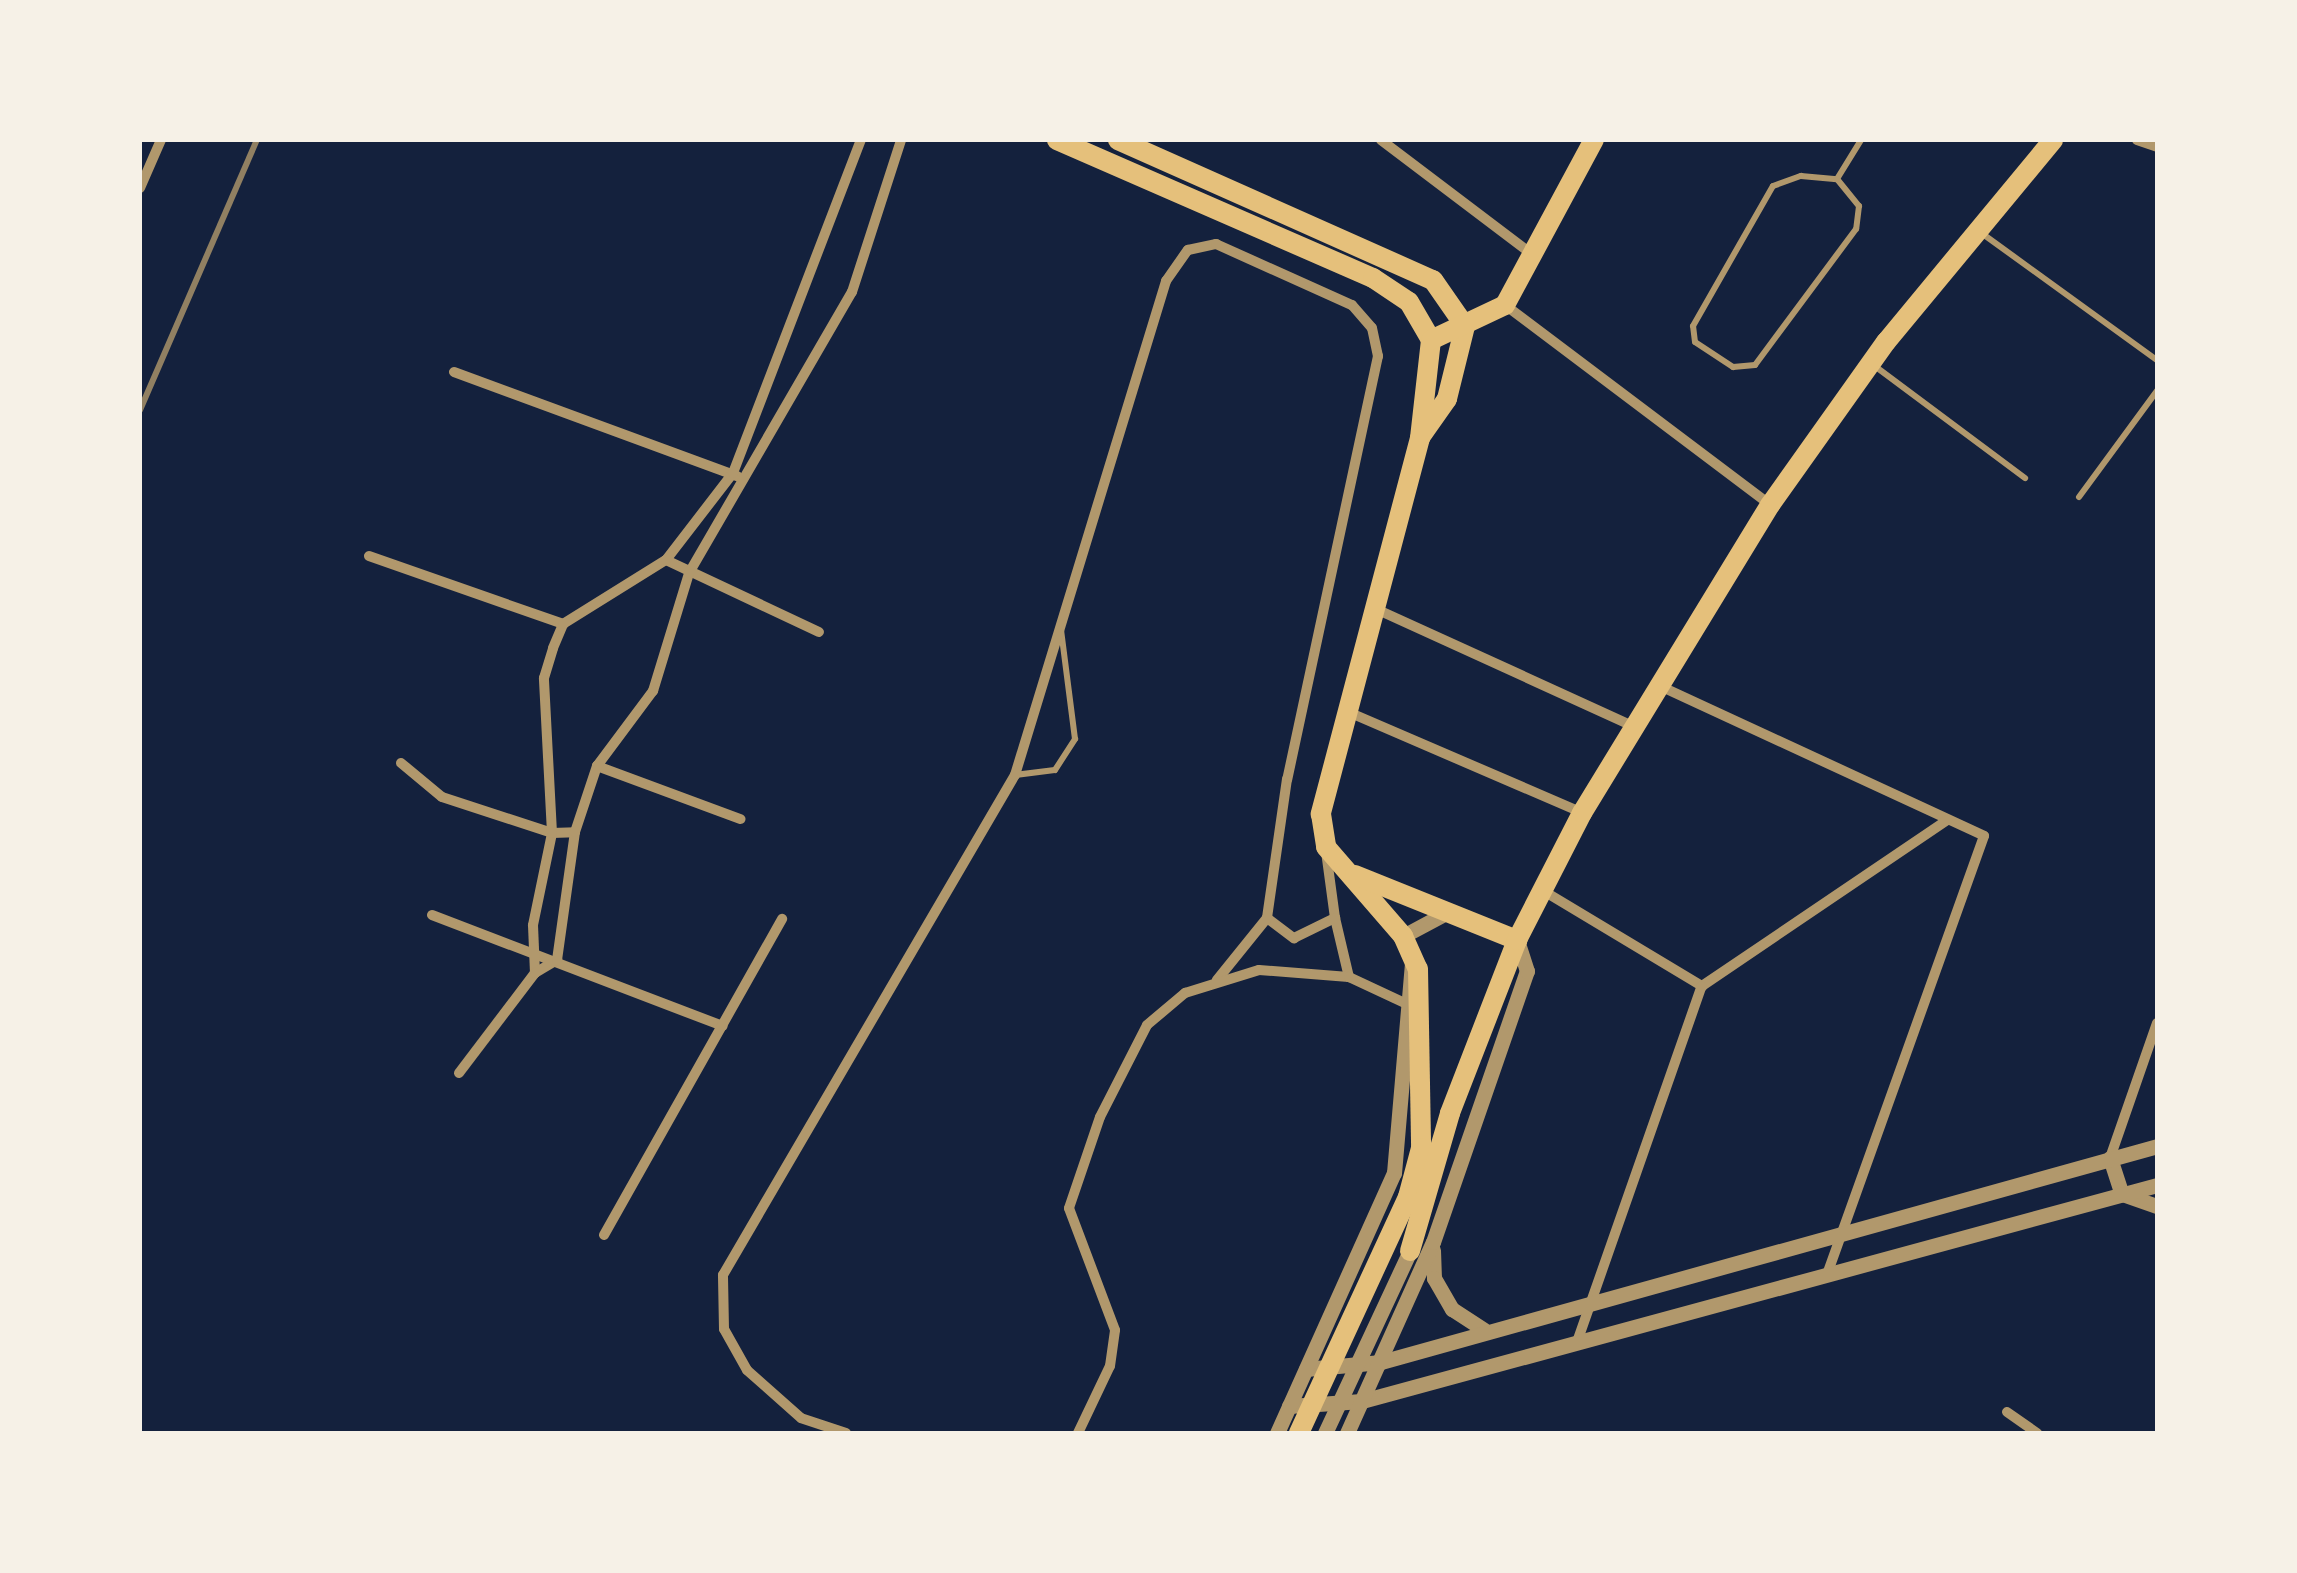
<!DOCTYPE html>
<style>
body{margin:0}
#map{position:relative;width:2297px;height:1573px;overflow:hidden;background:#14213d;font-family:Merriweather,serif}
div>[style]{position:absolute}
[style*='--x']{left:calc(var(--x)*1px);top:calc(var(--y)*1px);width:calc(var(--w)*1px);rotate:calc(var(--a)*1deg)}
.service>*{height:6px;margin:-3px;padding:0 3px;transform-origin:3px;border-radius:3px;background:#b1986c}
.minor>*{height:10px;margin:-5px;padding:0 5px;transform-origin:5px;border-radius:5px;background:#b1986c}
.tertiary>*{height:15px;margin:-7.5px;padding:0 7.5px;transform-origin:7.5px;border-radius:7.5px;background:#b1986c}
.primary>*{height:20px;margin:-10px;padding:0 10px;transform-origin:10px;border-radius:10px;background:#e5c07b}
.rail>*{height:6px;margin:-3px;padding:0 3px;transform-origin:3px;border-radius:3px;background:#918062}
span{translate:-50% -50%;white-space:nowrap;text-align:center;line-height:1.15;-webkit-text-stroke:10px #f6f1e7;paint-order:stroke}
.frame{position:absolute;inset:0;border:142px solid #f6f1e7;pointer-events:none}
</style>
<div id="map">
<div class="service">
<div style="--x:1801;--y:176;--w:36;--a:5"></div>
<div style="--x:1837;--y:179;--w:35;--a:51"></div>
<div style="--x:1859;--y:206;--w:23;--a:97"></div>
<div style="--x:1856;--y:229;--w:169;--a:126.6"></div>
<div style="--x:1755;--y:365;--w:22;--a:175"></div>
<div style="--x:1733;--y:367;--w:45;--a:-146.7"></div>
<div style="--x:1695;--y:342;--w:16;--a:-97"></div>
<div style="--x:1693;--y:326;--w:161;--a:-60.3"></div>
<div style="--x:1773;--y:186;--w:30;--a:-20"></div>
<div style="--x:1837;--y:179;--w:46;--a:-58.4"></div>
<div style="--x:1980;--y:232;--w:218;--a:35.9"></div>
<div style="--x:1876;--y:367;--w:186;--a:36.7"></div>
<div style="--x:2079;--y:497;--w:132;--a:-53.7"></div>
<div style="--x:1015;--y:775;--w:40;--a:-7.1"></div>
<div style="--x:1055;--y:770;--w:37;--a:-57"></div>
<div style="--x:1075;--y:739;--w:110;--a:-97.3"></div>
</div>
<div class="minor">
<div style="--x:1381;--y:140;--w:189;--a:37.1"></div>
<div style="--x:2137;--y:140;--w:21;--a:19"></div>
<div style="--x:140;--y:188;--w:52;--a:-66.4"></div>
<div style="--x:1505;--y:305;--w:332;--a:37"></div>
<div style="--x:454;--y:372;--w:302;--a:20.2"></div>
<div style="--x:369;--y:556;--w:206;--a:19.3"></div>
<div style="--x:666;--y:560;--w:169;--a:25.2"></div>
<div style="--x:1376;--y:609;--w:285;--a:24.5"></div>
<div style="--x:1660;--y:686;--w:357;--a:24.8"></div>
<div style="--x:1984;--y:836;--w:465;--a:109.7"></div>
<div style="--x:1346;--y:711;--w:256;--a:23.3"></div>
<div style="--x:401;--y:763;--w:53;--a:39.7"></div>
<div style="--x:442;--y:797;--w:116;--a:18.1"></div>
<div style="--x:552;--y:833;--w:23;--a:-2"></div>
<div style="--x:597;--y:766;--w:153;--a:20.3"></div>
<div style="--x:1542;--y:890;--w:187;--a:31"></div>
<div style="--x:432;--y:915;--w:311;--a:20.9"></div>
<div style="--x:1267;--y:918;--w:34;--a:37"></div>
<div style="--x:1294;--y:938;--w:46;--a:-26"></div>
<div style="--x:1335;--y:918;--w:68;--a:-97.7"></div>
<div style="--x:1335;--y:918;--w:61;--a:76.7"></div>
<div style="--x:535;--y:973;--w:48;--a:-92.4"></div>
<div style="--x:533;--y:925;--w:94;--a:-78.3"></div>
<div style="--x:552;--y:833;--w:155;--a:-93"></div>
<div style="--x:544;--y:678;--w:31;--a:-73"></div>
<div style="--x:553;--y:648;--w:26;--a:-67"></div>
<div style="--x:563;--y:624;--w:121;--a:-31.9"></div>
<div style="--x:666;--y:560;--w:110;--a:-52.4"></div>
<div style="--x:733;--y:473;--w:357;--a:-69"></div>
<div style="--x:1702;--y:986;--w:296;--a:-34.1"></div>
<div style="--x:459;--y:1073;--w:126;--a:-52.8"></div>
<div style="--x:535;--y:973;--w:26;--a:-31"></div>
<div style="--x:557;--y:960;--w:129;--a:-82"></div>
<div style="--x:575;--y:832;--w:70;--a:-71.6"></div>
<div style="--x:597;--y:766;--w:94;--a:-53.3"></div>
<div style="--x:653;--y:691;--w:123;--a:-73"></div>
<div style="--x:689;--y:573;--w:325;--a:-59.9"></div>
<div style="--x:852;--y:292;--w:160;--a:-72.1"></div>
<div style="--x:2110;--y:1158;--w:143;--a:-70.8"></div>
<div style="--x:604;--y:1235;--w:363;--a:-60.6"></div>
<div style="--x:1577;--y:1342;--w:377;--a:-70.7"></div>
<div style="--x:2007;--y:1412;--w:37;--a:35"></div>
<div style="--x:846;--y:1433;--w:47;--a:-161.6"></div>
<div style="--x:801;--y:1418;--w:72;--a:-138.4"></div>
<div style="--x:747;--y:1370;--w:47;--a:-119.3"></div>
<div style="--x:724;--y:1329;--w:54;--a:-91.1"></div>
<div style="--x:723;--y:1275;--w:579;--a:-59.72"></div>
<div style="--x:1015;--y:775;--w:517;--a:-73"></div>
<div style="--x:1166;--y:281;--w:38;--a:-55"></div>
<div style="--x:1188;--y:250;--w:29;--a:-12"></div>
<div style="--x:1216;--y:244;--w:149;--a:24.2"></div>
<div style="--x:1352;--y:305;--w:30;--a:49"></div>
<div style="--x:1372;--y:328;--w:29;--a:78"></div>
<div style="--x:1378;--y:356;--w:433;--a:102.1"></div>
<div style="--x:1287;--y:779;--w:140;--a:98.2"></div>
<div style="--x:1267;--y:918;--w:80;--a:128.9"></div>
<div style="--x:1078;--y:1433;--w:74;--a:-64.5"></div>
<div style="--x:1110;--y:1366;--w:36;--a:-82"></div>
<div style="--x:1115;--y:1330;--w:130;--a:-110.7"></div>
<div style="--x:1069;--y:1208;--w:96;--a:-71.2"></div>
<div style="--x:1100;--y:1117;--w:103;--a:-62.9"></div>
<div style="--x:1147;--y:1025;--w:50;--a:-40.1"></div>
<div style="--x:1185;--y:993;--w:77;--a:-17.3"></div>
<div style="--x:1259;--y:970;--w:90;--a:4.4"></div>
<div style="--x:1349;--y:977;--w:68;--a:25.1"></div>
</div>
<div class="tertiary">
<div style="--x:1403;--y:936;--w:51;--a:-28.1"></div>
<div style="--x:2110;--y:1158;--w:38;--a:72"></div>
<div style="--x:2122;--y:1194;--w:37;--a:19"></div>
<div style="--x:1433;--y:1250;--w:28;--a:88"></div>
<div style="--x:1434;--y:1278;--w:36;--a:60"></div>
<div style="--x:1452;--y:1309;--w:38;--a:33"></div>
<div style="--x:1306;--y:1369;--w:75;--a:-5.3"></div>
<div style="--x:1381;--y:1362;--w:806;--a:-15.55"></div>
<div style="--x:1289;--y:1406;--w:73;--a:-3.9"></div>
<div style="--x:1362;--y:1401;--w:824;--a:-15.2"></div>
<div style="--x:1277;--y:1433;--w:285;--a:-65.8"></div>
<div style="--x:1394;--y:1173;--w:209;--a:-85.1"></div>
<div style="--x:1325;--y:1433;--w:201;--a:-65"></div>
<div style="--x:1347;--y:1433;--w:209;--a:-65.8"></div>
<div style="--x:1433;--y:1242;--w:287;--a:-70.9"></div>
<div style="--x:1527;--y:971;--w:33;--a:-108"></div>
</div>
<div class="primary">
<div style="--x:1057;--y:140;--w:345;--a:23.6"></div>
<div style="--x:1373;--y:278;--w:43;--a:33.7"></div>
<div style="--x:1409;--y:302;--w:44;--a:59.9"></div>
<div style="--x:1431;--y:340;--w:99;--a:96.4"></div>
<div style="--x:1420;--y:438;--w:389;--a:104.8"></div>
<div style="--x:1321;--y:814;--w:33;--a:81"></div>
<div style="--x:1326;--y:847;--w:118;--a:49.1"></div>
<div style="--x:1403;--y:936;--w:36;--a:66"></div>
<div style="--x:1418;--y:969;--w:179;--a:89"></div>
<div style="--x:1421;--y:1148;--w:51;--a:104.9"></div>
<div style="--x:1408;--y:1197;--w:260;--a:114.8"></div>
<div style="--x:1118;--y:140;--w:345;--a:24"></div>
<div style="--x:1433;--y:280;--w:56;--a:55.2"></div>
<div style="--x:1465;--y:326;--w:75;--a:103.9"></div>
<div style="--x:1447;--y:399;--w:45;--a:125.1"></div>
<div style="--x:1431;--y:340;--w:82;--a:-25.3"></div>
<div style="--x:1505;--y:305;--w:187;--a:-61.7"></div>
<div style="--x:1355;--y:875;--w:175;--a:21.9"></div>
<div style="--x:1410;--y:1251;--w:144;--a:-73.8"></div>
<div style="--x:1450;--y:1113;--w:186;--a:-68.8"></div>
<div style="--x:1517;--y:940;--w:143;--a:-62.9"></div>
<div style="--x:1582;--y:813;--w:361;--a:-58.6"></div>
<div style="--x:1770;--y:505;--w:200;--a:-54.6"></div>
<div style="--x:1886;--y:342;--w:262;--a:-50.4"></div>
</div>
<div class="rail">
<div style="--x:140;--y:410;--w:294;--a:-66.6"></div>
</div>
<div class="frame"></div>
</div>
